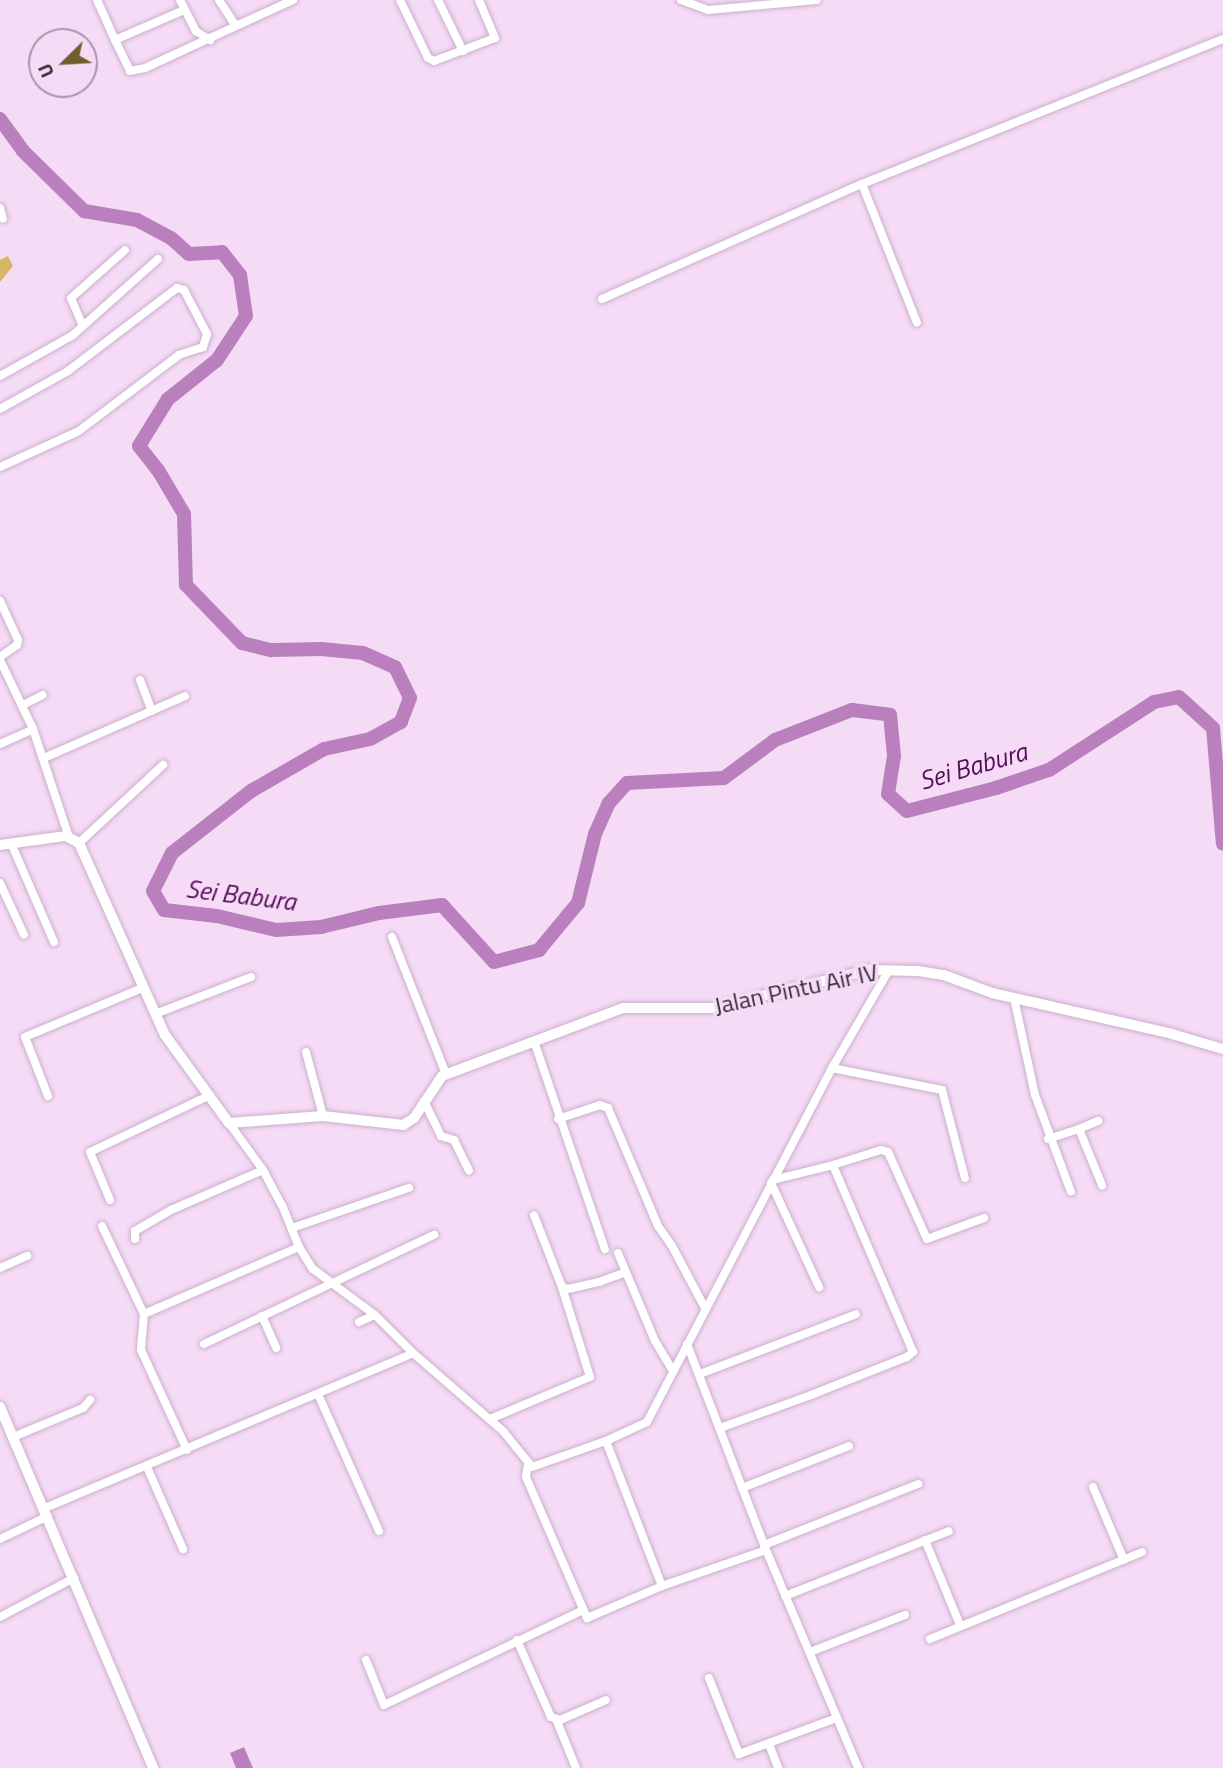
<!DOCTYPE html>
<style>
body{margin:0}
#map{position:relative;width:1223px;height:1768px;overflow:hidden;background:#f6dbf7;font-family:"Titillium Web",sans-serif}
div>[style]{position:absolute}
[style*='--x']{left:calc(var(--x)*1px);top:calc(var(--y)*1px);width:calc(var(--w)*1px);rotate:calc(var(--a)*1deg)}
.green>*{inset:0;background:#d5b664}
.water>*{inset:0;background:#ba80be}
.river>*{height:14px;margin:-7px;padding:0 7px;transform-origin:7px;border-radius:7px;background:#ba80be}
.roads{filter:drop-shadow(0 0 2px #cab0cb) drop-shadow(0 0 2px #cab0cb)}
.street>*{height:8px;margin:-4px;padding:0 4px;transform-origin:4px;border-radius:4px;background:#fff}
.secondary>*{height:10px;margin:-5px;padding:0 5px;transform-origin:5px;border-radius:5px;background:#fff}
span{translate:-50% -50%;white-space:nowrap;text-align:center;line-height:1.15;-webkit-text-stroke:7px #f6dbf7;paint-order:stroke}
.street-label{font-size:24px;color:#352b36}
.water-label{font-size:26px;color:#560d5b;font-style:italic}
.north{position:absolute;left:28px;top:28px;width:70px;height:70px;box-sizing:border-box;background:#f6dbf7;border:2px solid #a995aa;border-radius:50%;rotate:246deg;font-size:19px;font-weight:700;line-height:28px;text-align:center;color:#352b36}
.north::after{content:'';display:block;margin:auto;width:24px;height:32px;background:#715e2c;clip-path:polygon(50% 0,100% 100%,50% 72%,0 100%)}
</style>
<div id="map">
<div class="green">
<div style="clip-path:polygon(8px 256px,13px 266px,0 282px,0 260px)"></div>
</div>
<div class="water">
<div style="clip-path:polygon(244px 1747px,253px 1768px,236px 1768px,230px 1753px)"></div>
</div>
<div class="river">
<div style="--x:0;--y:119;--w:39;--a:54"></div>
<div style="--x:23;--y:151;--w:86;--a:44.5"></div>
<div style="--x:84;--y:211;--w:54;--a:9.6"></div>
<div style="--x:137;--y:220;--w:38;--a:28"></div>
<div style="--x:171;--y:238;--w:24;--a:42"></div>
<div style="--x:189;--y:254;--w:33;--a:-3"></div>
<div style="--x:222;--y:252;--w:29;--a:52"></div>
<div style="--x:240;--y:275;--w:41;--a:81.7"></div>
<div style="--x:246;--y:316;--w:53;--a:123.4"></div>
<div style="--x:217;--y:360;--w:63;--a:141.5"></div>
<div style="--x:168;--y:399;--w:55;--a:121.7"></div>
<div style="--x:139;--y:446;--w:31;--a:52"></div>
<div style="--x:158;--y:470;--w:51;--a:59.4"></div>
<div style="--x:184;--y:514;--w:71;--a:88.4"></div>
<div style="--x:186;--y:585;--w:81;--a:46"></div>
<div style="--x:242;--y:643;--w:30;--a:14"></div>
<div style="--x:271;--y:650;--w:50;--a:-1.1"></div>
<div style="--x:321;--y:649;--w:42;--a:5.4"></div>
<div style="--x:363;--y:653;--w:35;--a:24"></div>
<div style="--x:395;--y:667;--w:34;--a:64"></div>
<div style="--x:410;--y:698;--w:26;--a:111"></div>
<div style="--x:401;--y:722;--w:35;--a:151"></div>
<div style="--x:370;--y:739;--w:47;--a:167.7"></div>
<div style="--x:324;--y:749;--w:84;--a:150.1"></div>
<div style="--x:251;--y:791;--w:100;--a:141.9"></div>
<div style="--x:172;--y:853;--w:42;--a:116.6"></div>
<div style="--x:153;--y:891;--w:22;--a:60"></div>
<div style="--x:164;--y:910;--w:53;--a:6.5"></div>
<div style="--x:217;--y:916;--w:61;--a:13.3"></div>
<div style="--x:276;--y:930;--w:45;--a:-3.8"></div>
<div style="--x:321;--y:927;--w:60;--a:-13.6"></div>
<div style="--x:379;--y:913;--w:64;--a:-7.2"></div>
<div style="--x:442;--y:905;--w:77;--a:47.6"></div>
<div style="--x:494;--y:962;--w:47;--a:-14.9"></div>
<div style="--x:539;--y:950;--w:61;--a:-50.3"></div>
<div style="--x:578;--y:903;--w:71;--a:-76.2"></div>
<div style="--x:595;--y:834;--w:34;--a:-66"></div>
<div style="--x:609;--y:803;--w:27;--a:-48"></div>
<div style="--x:627;--y:783;--w:97;--a:-3"></div>
<div style="--x:724;--y:778;--w:64;--a:-36.7"></div>
<div style="--x:775;--y:740;--w:83;--a:-21.3"></div>
<div style="--x:852;--y:710;--w:38;--a:7"></div>
<div style="--x:890;--y:715;--w:41;--a:84.4"></div>
<div style="--x:894;--y:756;--w:38;--a:99"></div>
<div style="--x:888;--y:794;--w:25;--a:42"></div>
<div style="--x:907;--y:811;--w:92;--a:-14.5"></div>
<div style="--x:996;--y:788;--w:56;--a:-18.8"></div>
<div style="--x:1049;--y:770;--w:125;--a:-32.9"></div>
<div style="--x:1154;--y:702;--w:25;--a:-11"></div>
<div style="--x:1179;--y:697;--w:46;--a:42.4"></div>
<div style="--x:1213;--y:728;--w:116;--a:85.1"></div>
</div>
<div class="roads">
<div class="street">
<div style="--x:97;--y:0;--w:44;--a:65.8"></div>
<div style="--x:180;--y:0;--w:35;--a:63"></div>
<div style="--x:196;--y:31;--w:17;--a:33"></div>
<div style="--x:219;--y:0;--w:31;--a:57"></div>
<div style="--x:236;--y:26;--w:63;--a:-24.5"></div>
<div style="--x:400;--y:0;--w:64;--a:64.2"></div>
<div style="--x:428;--y:58;--w:7;--a:27"></div>
<div style="--x:434;--y:61;--w:65;--a:-20.7"></div>
<div style="--x:495;--y:38;--w:41;--a:-112.8"></div>
<div style="--x:438;--y:0;--w:57;--a:63.9"></div>
<div style="--x:681;--y:0;--w:29;--a:20"></div>
<div style="--x:708;--y:10;--w:109;--a:-5.2"></div>
<div style="--x:184;--y:10;--w:75;--a:156.5"></div>
<div style="--x:115;--y:40;--w:34;--a:64"></div>
<div style="--x:130;--y:71;--w:15;--a:-11"></div>
<div style="--x:145;--y:68;--w:100;--a:-24.8"></div>
<div style="--x:862;--y:184;--w:149;--a:68.4"></div>
<div style="--x:0;--y:208;--w:11;--a:75"></div>
<div style="--x:602;--y:299;--w:284;--a:-23.9"></div>
<div style="--x:862;--y:184;--w:389;--a:-21.9"></div>
<div style="--x:82;--y:324;--w:28;--a:-113"></div>
<div style="--x:71;--y:298;--w:72;--a:-41.6"></div>
<div style="--x:0;--y:376;--w:84;--a:-29.3"></div>
<div style="--x:73;--y:335;--w:114;--a:-41.8"></div>
<div style="--x:0;--y:409;--w:78;--a:-29.2"></div>
<div style="--x:68;--y:371;--w:137;--a:-37.3"></div>
<div style="--x:177;--y:288;--w:7;--a:16"></div>
<div style="--x:184;--y:290;--w:50;--a:62.4"></div>
<div style="--x:207;--y:334;--w:14;--a:107"></div>
<div style="--x:203;--y:347;--w:25;--a:162"></div>
<div style="--x:179;--y:355;--w:126;--a:142.8"></div>
<div style="--x:79;--y:431;--w:87;--a:155.5"></div>
<div style="--x:0;--y:601;--w:43;--a:65.2"></div>
<div style="--x:18;--y:640;--w:5;--a:101"></div>
<div style="--x:17;--y:645;--w:21;--a:145"></div>
<div style="--x:0;--y:660;--w:76;--a:64.4"></div>
<div style="--x:33;--y:729;--w:114;--a:71.6"></div>
<div style="--x:140;--y:680;--w:33;--a:69"></div>
<div style="--x:23;--y:705;--w:22;--a:-27"></div>
<div style="--x:0;--y:744;--w:36;--a:-24"></div>
<div style="--x:44;--y:758;--w:154;--a:-23.7"></div>
<div style="--x:11;--y:843;--w:108;--a:66.5"></div>
<div style="--x:79;--y:843;--w:115;--a:-42.9"></div>
<div style="--x:0;--y:883;--w:57;--a:65.2"></div>
<div style="--x:392;--y:937;--w:147;--a:68.5"></div>
<div style="--x:1014;--y:998;--w:99;--a:77.8"></div>
<div style="--x:1035;--y:1095;--w:103;--a:69.6"></div>
<div style="--x:155;--y:1014;--w:103;--a:-21.1"></div>
<div style="--x:534;--y:1041;--w:220;--a:71.2"></div>
<div style="--x:306;--y:1052;--w:66;--a:75.1"></div>
<div style="--x:832;--y:1068;--w:112;--a:11.3"></div>
<div style="--x:942;--y:1090;--w:91;--a:75.4"></div>
<div style="--x:48;--y:1096;--w:63;--a:-111.3"></div>
<div style="--x:25;--y:1037;--w:127;--a:-22.7"></div>
<div style="--x:424;--y:1101;--w:39;--a:64"></div>
<div style="--x:441;--y:1136;--w:14;--a:17"></div>
<div style="--x:454;--y:1140;--w:34;--a:64"></div>
<div style="--x:558;--y:1119;--w:44;--a:-18.4"></div>
<div style="--x:600;--y:1105;--w:9;--a:21"></div>
<div style="--x:608;--y:1108;--w:128;--a:67"></div>
<div style="--x:658;--y:1226;--w:24;--a:55"></div>
<div style="--x:672;--y:1246;--w:70;--a:62"></div>
<div style="--x:229;--y:1123;--w:58;--a:54.1"></div>
<div style="--x:263;--y:1170;--w:40;--a:62"></div>
<div style="--x:282;--y:1205;--w:45;--a:68"></div>
<div style="--x:299;--y:1247;--w:26;--a:58"></div>
<div style="--x:313;--y:1269;--w:77;--a:36.6"></div>
<div style="--x:375;--y:1315;--w:54;--a:45"></div>
<div style="--x:413;--y:1353;--w:119;--a:40.9"></div>
<div style="--x:503;--y:1431;--w:46;--a:51.1"></div>
<div style="--x:532;--y:1467;--w:78;--a:-19.4"></div>
<div style="--x:606;--y:1441;--w:45;--a:-24.9"></div>
<div style="--x:647;--y:1422;--w:399;--a:-62.4"></div>
<div style="--x:832;--y:1068;--w:113;--a:-59.8"></div>
<div style="--x:1079;--y:1129;--w:21;--a:-23"></div>
<div style="--x:1048;--y:1139;--w:33;--a:-18"></div>
<div style="--x:1079;--y:1129;--w:61;--a:67.7"></div>
<div style="--x:833;--y:1165;--w:50;--a:-17.4"></div>
<div style="--x:881;--y:1150;--w:7;--a:16"></div>
<div style="--x:888;--y:1152;--w:95;--a:65.9"></div>
<div style="--x:927;--y:1239;--w:61;--a:-20.2"></div>
<div style="--x:771;--y:1183;--w:115;--a:65.2"></div>
<div style="--x:110;--y:1200;--w:52;--a:-112.6"></div>
<div style="--x:90;--y:1152;--w:131;--a:-25.4"></div>
<div style="--x:102;--y:1226;--w:98;--a:64.5"></div>
<div style="--x:144;--y:1314;--w:36;--a:95"></div>
<div style="--x:141;--y:1350;--w:110;--a:65.3"></div>
<div style="--x:292;--y:1228;--w:124;--a:-18.9"></div>
<div style="--x:135;--y:1239;--w:8;--a:-90"></div>
<div style="--x:135;--y:1231;--w:42;--a:-30.3"></div>
<div style="--x:171;--y:1210;--w:100;--a:-23.5"></div>
<div style="--x:618;--y:1253;--w:95;--a:67.2"></div>
<div style="--x:655;--y:1341;--w:35;--a:59"></div>
<div style="--x:0;--y:1268;--w:30;--a:-24"></div>
<div style="--x:562;--y:1287;--w:6;--a:18"></div>
<div style="--x:568;--y:1289;--w:32;--a:-13"></div>
<div style="--x:599;--y:1282;--w:27;--a:-20"></div>
<div style="--x:144;--y:1314;--w:169;--a:-23.4"></div>
<div style="--x:262;--y:1316;--w:35;--a:66"></div>
<div style="--x:359;--y:1322;--w:17;--a:-24"></div>
<div style="--x:204;--y:1344;--w:255;--a:-25.4"></div>
<div style="--x:687;--y:1344;--w:215;--a:69"></div>
<div style="--x:764;--y:1545;--w:242;--a:67.1"></div>
<div style="--x:700;--y:1374;--w:167;--a:-21"></div>
<div style="--x:318;--y:1394;--w:150;--a:66"></div>
<div style="--x:490;--y:1419;--w:108;--a:-22.8"></div>
<div style="--x:590;--y:1377;--w:94;--a:-107.3"></div>
<div style="--x:562;--y:1287;--w:77;--a:-111.3"></div>
<div style="--x:720;--y:1428;--w:97;--a:-19.9"></div>
<div style="--x:811;--y:1395;--w:103;--a:-21.6"></div>
<div style="--x:907;--y:1357;--w:8;--a:-40"></div>
<div style="--x:913;--y:1352;--w:203;--a:-113.2"></div>
<div style="--x:833;--y:1165;--w:62;--a:166"></div>
<div style="--x:13;--y:1437;--w:76;--a:-22.5"></div>
<div style="--x:83;--y:1408;--w:11;--a:-49"></div>
<div style="--x:606;--y:1441;--w:155;--a:68.9"></div>
<div style="--x:528;--y:1464;--w:13;--a:99"></div>
<div style="--x:526;--y:1477;--w:154;--a:66.6"></div>
<div style="--x:587;--y:1618;--w:82;--a:-23.1"></div>
<div style="--x:662;--y:1586;--w:110;--a:-19.1"></div>
<div style="--x:147;--y:1467;--w:90;--a:66.3"></div>
<div style="--x:1093;--y:1487;--w:79;--a:67"></div>
<div style="--x:742;--y:1488;--w:115;--a:-21.4"></div>
<div style="--x:45;--y:1508;--w:399;--a:-22.8"></div>
<div style="--x:0;--y:1539;--w:53;--a:-25.6"></div>
<div style="--x:925;--y:1540;--w:92;--a:67.6"></div>
<div style="--x:764;--y:1545;--w:166;--a:-21.6"></div>
<div style="--x:785;--y:1596;--w:176;--a:-21.6"></div>
<div style="--x:0;--y:1617;--w:84;--a:-27.8"></div>
<div style="--x:930;--y:1639;--w:229;--a:-22.3"></div>
<div style="--x:517;--y:1640;--w:84;--a:66.2"></div>
<div style="--x:551;--y:1717;--w:9;--a:18"></div>
<div style="--x:560;--y:1720;--w:50;--a:-23.5"></div>
<div style="--x:810;--y:1652;--w:102;--a:-21.3"></div>
<div style="--x:366;--y:1660;--w:48;--a:68.2"></div>
<div style="--x:384;--y:1705;--w:221;--a:-25.5"></div>
<div style="--x:709;--y:1678;--w:82;--a:68.5"></div>
<div style="--x:739;--y:1754;--w:104;--a:-20.2"></div>
<div style="--x:556;--y:1719;--w:53;--a:67.8"></div>
<div style="--x:769;--y:1744;--w:26;--a:69"></div>
</div>
<div class="secondary">
<div style="--x:0;--y:845;--w:67;--a:-7.8"></div>
<div style="--x:66;--y:836;--w:15;--a:28"></div>
<div style="--x:79;--y:843;--w:210;--a:65.9"></div>
<div style="--x:165;--y:1035;--w:109;--a:54"></div>
<div style="--x:229;--y:1123;--w:94;--a:-4.3"></div>
<div style="--x:323;--y:1116;--w:81;--a:6.4"></div>
<div style="--x:403;--y:1125;--w:13;--a:-32"></div>
<div style="--x:414;--y:1118;--w:50;--a:-56.3"></div>
<div style="--x:442;--y:1076;--w:193;--a:-20.6"></div>
<div style="--x:623;--y:1008;--w:90;--a:0"></div>
<div style="--x:713;--y:1008;--w:161;--a:-13.7"></div>
<div style="--x:869;--y:970;--w:49;--a:1.2"></div>
<div style="--x:918;--y:971;--w:26;--a:9"></div>
<div style="--x:944;--y:975;--w:51;--a:20.6"></div>
<div style="--x:992;--y:993;--w:185;--a:12.8"></div>
<div style="--x:1172;--y:1034;--w:53;--a:16.4"></div>
<div style="--x:0;--y:1407;--w:392;--a:67"></div>
</div>
</div>
<div class="street-label">
<span style="left:796px;top:989px;rotate:-12deg">Jalan Pintu Air IV</span>
</div>
<div class="water-label">
<span style="left:973px;top:766px;rotate:-16deg">Sei Babura</span>
<span style="left:241px;top:895px;rotate:7deg">Sei Babura</span>
</div>
<div class="north">U</div>
</div>
